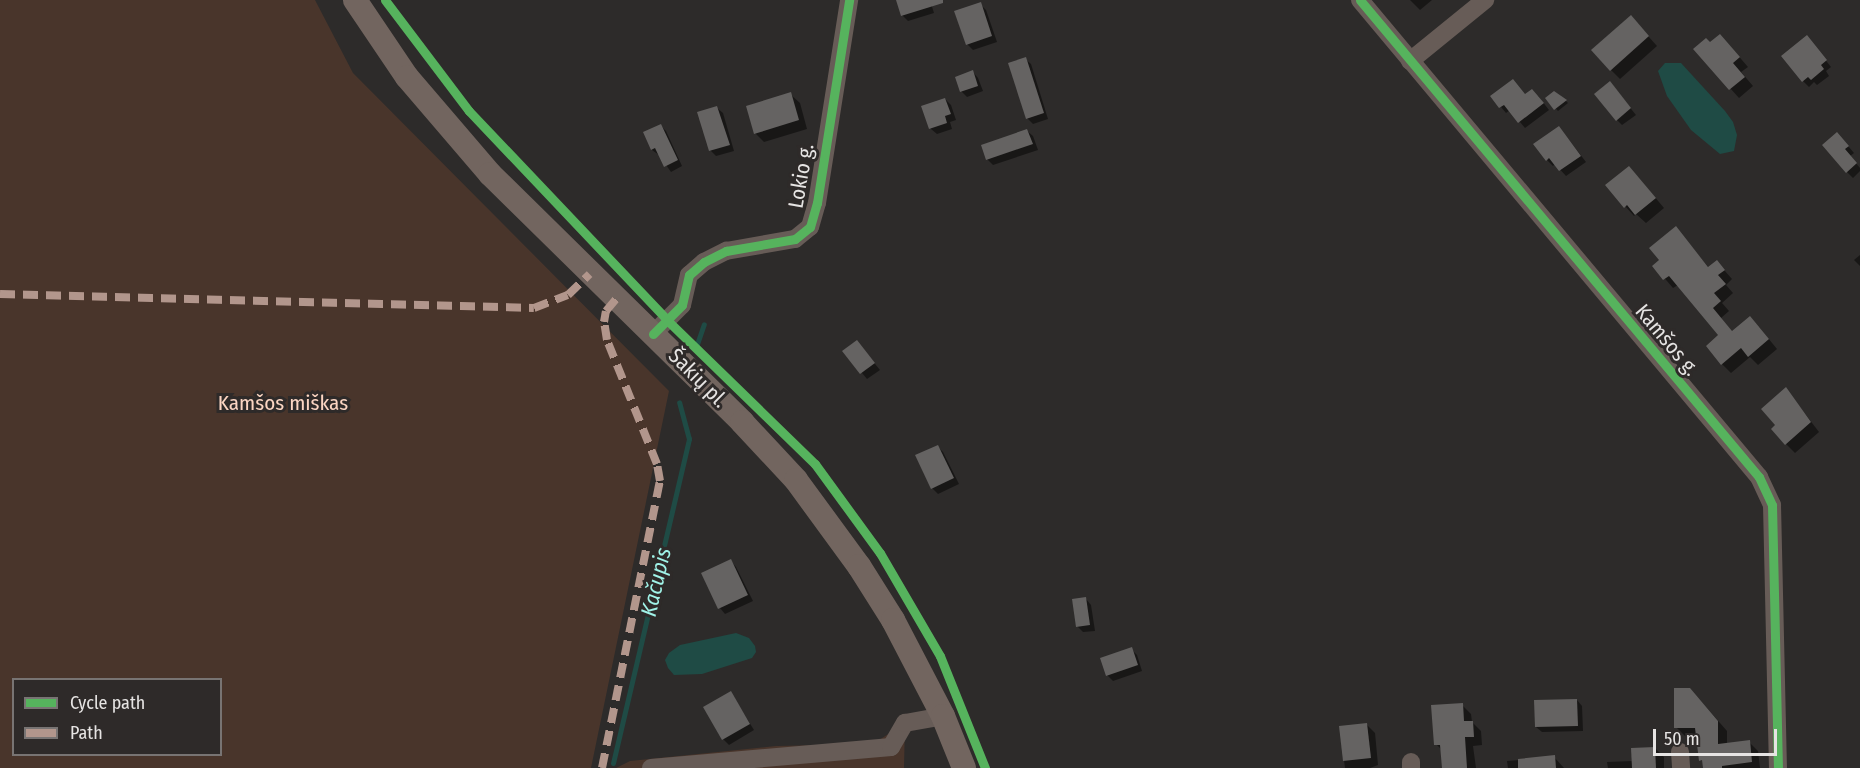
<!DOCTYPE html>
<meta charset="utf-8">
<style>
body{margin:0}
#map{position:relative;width:1860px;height:768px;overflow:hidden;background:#2d2b2a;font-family:"Fira Sans Condensed",sans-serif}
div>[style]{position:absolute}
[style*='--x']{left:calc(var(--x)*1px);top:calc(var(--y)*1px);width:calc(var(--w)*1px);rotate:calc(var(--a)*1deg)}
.green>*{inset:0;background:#49352b}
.water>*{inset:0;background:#1f4b45}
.shadow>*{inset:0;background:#0007}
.stream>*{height:5px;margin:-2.5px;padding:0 2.5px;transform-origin:2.5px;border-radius:2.5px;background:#1f4b45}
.building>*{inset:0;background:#656362}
.minor>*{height:18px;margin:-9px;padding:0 9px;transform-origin:9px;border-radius:9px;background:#675c57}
.major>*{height:24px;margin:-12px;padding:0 12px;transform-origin:12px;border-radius:12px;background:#72655f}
.quiet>*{height:8px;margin-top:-4px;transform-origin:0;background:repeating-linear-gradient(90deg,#b2968c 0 15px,transparent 0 23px)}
.cycleway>*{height:9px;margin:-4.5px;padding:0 4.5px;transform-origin:4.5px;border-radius:4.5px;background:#56b35d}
span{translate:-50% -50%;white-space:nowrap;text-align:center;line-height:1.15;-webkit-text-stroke:6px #2e2a29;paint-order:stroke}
.street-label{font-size:21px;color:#e6e4e3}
.park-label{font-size:21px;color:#fbd5c2}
.water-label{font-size:22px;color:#a0f3e8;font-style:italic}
.legend{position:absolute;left:12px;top:678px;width:210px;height:78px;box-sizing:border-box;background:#2e2a29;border:2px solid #787473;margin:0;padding:8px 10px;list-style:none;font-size:18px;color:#e6e4e3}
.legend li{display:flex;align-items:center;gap:12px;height:30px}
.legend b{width:30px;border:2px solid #787473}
.scale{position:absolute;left:1653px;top:729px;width:124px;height:27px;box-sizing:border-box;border:3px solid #e6e4e3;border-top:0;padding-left:8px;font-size:18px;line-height:21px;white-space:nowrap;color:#e6e4e3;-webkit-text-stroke:4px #2e2a29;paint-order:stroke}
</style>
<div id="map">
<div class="green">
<div style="clip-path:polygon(evenodd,0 0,315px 0,353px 73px,669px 391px,591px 768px,0 768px,0 0,14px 680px,220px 680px,220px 754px,14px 754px,14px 680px)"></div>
<div style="clip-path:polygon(905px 723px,904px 768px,616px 768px,630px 761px,776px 746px,873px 744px)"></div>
</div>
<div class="water">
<div style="clip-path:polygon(1665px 63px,1681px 63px,1725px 111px,1733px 122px,1737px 135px,1734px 151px,1720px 154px,1691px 130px,1667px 96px,1658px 71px)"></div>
<div style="clip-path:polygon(736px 633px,749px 638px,755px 646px,756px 652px,752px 658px,702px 674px,674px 675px,668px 668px,665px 660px,669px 653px,680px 645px)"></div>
</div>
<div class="shadow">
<div style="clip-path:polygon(901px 0,930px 0,934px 13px,908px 21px,902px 15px)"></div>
<div style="clip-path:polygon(1410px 0,1432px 0,1420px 10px)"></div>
<div style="clip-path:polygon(980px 4px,986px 10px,997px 42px,973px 50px,967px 44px)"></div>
<div style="clip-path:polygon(1639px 26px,1657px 46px,1620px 79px,1611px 70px)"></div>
<div style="clip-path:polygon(1812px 43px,1831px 67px,1826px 71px,1829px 76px,1817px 85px,1814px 82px,1809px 87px,1803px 81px)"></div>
<div style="clip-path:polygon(1710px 44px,1729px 45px,1748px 67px,1741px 72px,1753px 86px,1739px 98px,1695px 49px)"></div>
<div style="clip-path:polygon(1025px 59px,1031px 64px,1048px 119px,1033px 124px,1027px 118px)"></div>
<div style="clip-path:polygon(973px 72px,978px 78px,983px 91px,967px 97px,961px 91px)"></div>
<div style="clip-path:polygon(1615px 89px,1636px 115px,1622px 125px,1617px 120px)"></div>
<div style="clip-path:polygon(790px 94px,800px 103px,807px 129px,764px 142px,755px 133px)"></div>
<div style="clip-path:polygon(1492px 96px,1538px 96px,1549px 110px,1525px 128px,1510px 110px,1506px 113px)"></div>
<div style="clip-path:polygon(945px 99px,951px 105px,956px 120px,950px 122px,952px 129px,937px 134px,931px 129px,923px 107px)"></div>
<div style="clip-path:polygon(1547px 99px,1566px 101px,1568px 103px,1558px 111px)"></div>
<div style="clip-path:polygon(717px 108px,723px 113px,734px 151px,716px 156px,710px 150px)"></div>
<div style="clip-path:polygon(661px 126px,666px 131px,682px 166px,671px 172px,659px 155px,652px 150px,645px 133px)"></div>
<div style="clip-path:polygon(1559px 127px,1586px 162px,1566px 176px,1555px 164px,1553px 166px,1547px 160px)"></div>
<div style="clip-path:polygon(1027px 131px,1033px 136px,1038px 150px,993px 165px,987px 159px)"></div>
<div style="clip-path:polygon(1843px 140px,1854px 153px,1850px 156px,1860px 168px,1860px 171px,1853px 178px,1847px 172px)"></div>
<div style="clip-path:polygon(1638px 177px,1664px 208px,1646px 223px,1636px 214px,1634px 216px,1607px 186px)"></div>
<div style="clip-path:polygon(1676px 228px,1709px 268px,1717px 262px,1732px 279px,1726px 285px,1733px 293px,1722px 303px,1729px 311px,1721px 318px,1733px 333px,1759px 327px,1777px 349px,1758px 365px,1750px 357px,1731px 373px,1722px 364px,1721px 335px,1678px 285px,1673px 288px,1654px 266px,1661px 261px)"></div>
<div style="clip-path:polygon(1860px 255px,1860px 266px,1854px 260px)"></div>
<div style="clip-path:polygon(857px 342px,880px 370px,867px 379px,844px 351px)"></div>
<div style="clip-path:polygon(1786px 389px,1819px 432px,1795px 453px,1786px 444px,1777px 425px)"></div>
<div style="clip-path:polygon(937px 446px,943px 452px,959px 484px,938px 494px,932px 488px)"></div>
<div style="clip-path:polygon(731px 561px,736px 567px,753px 601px,725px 614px,720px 608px)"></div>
<div style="clip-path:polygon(1086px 599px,1091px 605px,1095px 631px,1083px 632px,1077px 626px)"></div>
<div style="clip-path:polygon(1131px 649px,1137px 655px,1142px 671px,1113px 681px,1107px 675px)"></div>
<div style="clip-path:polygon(731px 693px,754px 730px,729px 745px,723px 739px)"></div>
<div style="clip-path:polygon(1699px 699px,1727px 731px,1727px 745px,1749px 742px,1758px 751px,1760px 768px,1704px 768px,1698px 736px,1685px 736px,1676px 727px)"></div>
<div style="clip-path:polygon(1577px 700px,1582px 706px,1583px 731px,1542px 732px,1536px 727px)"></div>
<div style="clip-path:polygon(1462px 705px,1471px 714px,1472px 722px,1481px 731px,1482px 745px,1473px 746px,1476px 768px,1443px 768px,1442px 750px,1436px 744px)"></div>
<div style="clip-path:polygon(1367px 725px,1375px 733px,1378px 765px,1370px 768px,1345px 768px,1340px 728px)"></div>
<div style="clip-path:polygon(1655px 748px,1664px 757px,1664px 768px,1608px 768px,1607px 762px,1633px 761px)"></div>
<div style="clip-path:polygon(1554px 757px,1564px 768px,1508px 768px,1507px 761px)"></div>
</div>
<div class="stream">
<div style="--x:696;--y:347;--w:24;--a:-71"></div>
<div style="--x:613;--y:763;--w:333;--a:-76.8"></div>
<div style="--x:689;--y:439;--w:38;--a:-105"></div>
</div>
<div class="building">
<div style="clip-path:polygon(896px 0,943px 0,943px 3px,901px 16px)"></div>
<div style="clip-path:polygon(981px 2px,992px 36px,966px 45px,954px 11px)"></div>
<div style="clip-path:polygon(1631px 15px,1649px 36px,1610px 71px,1591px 50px)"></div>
<div style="clip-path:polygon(1720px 34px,1740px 57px,1733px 63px,1745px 77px,1729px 90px,1693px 49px,1706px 38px,1710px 42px)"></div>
<div style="clip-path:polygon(1807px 35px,1827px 60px,1821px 65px,1824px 69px,1811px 80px,1808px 77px,1802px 82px,1781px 56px)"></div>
<div style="clip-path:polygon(1026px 57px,1044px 113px,1026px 119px,1008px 63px)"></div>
<div style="clip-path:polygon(973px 70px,978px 86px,960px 92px,955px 77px)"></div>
<div style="clip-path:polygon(1513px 79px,1525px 94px,1532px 89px,1544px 103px,1518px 123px,1504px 105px,1499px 108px,1490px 96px)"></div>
<div style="clip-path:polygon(1610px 81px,1631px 108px,1616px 121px,1594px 94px)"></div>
<div style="clip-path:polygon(1554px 91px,1567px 100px,1554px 110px,1545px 98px)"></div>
<div style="clip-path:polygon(791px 92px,799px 120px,754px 134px,746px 106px)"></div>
<div style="clip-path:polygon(945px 98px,951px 114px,945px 116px,947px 123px,929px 129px,921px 106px)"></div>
<div style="clip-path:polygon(717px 106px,730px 145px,709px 151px,697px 112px)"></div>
<div style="clip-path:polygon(661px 124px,678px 160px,664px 167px,655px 148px,651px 150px,643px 132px)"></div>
<div style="clip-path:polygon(1559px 126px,1581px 156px,1559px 171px,1549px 158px,1546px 161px,1533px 144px)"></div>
<div style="clip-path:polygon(1027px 129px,1033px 144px,986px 160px,981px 145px)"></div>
<div style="clip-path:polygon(1837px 132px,1849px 146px,1845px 149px,1857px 163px,1846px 173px,1822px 145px)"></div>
<div style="clip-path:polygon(1629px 166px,1656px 198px,1635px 215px,1627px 205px,1624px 208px,1605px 185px)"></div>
<div style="clip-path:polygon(1676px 226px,1708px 267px,1717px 260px,1725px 270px,1718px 275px,1726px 284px,1714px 293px,1721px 301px,1713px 308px,1732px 331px,1750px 316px,1769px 339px,1748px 357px,1741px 348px,1721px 365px,1706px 346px,1718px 335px,1669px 276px,1663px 280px,1652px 266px,1659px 260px,1649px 248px)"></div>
<div style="clip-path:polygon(857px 340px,875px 363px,860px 374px,842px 351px)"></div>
<div style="clip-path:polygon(1786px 387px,1811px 422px,1785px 445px,1771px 429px,1775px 425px,1761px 409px)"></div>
<div style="clip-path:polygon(938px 445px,954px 478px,931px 489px,915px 455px)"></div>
<div style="clip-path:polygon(731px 559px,748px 595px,718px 609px,701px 573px)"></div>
<div style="clip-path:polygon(1086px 597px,1090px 625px,1076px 627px,1072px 599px)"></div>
<div style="clip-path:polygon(1132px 647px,1138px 665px,1106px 676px,1100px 658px)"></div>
<div style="clip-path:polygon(1674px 688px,1690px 688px,1718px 721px,1718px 744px,1750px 740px,1752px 762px,1722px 766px,1722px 768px,1703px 768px,1702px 760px,1699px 761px,1695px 728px,1674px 728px)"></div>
<div style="clip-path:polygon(731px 691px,750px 724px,722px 740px,703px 707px)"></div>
<div style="clip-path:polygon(1577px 699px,1578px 726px,1535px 727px,1534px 700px)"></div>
<div style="clip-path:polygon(1463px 703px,1464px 721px,1473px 721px,1474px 737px,1465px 737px,1467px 768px,1442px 768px,1440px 745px,1434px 745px,1431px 705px)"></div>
<div style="clip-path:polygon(1367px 723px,1371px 758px,1343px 761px,1339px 726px)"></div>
<div style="clip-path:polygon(1655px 747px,1656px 768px,1632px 768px,1631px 748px)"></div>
<div style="clip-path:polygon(1555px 755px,1556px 768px,1518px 768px,1518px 759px)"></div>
</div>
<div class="minor">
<div style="--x:1360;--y:0;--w:622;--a:50.09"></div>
<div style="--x:1759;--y:477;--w:31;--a:65"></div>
<div style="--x:1772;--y:505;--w:263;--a:88.7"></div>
<div style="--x:1410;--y:61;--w:97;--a:-39.1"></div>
<div style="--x:653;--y:334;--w:41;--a:-45"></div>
<div style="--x:682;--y:305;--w:31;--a:-77"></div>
<div style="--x:689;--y:275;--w:20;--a:-41"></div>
<div style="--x:704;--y:262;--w:25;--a:-27"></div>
<div style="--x:726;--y:251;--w:70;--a:-9.9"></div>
<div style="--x:795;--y:239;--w:19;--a:-39"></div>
<div style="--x:810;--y:227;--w:25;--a:-74"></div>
<div style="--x:817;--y:203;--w:206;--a:-81"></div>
<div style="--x:1680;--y:752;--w:16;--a:86"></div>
<div style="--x:1411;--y:762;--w:6;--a:90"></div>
<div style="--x:651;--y:768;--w:241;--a:-5"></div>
<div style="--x:891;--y:747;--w:28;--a:-60"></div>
<div style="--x:905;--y:723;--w:39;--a:-10"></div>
</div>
<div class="major">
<div style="--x:355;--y:0;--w:93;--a:56"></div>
<div style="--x:407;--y:77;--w:128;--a:49.4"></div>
<div style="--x:490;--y:174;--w:354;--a:44.5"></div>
<div style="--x:742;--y:422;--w:79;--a:47"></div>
<div style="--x:796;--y:480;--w:107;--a:53.8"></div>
<div style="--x:859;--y:566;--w:64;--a:57.8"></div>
<div style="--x:893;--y:620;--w:108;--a:62.5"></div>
<div style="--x:943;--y:716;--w:56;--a:68"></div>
</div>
<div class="quiet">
<div style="--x:0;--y:294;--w:534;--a:1.5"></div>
<div style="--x:534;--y:308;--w:36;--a:-21"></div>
<div style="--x:568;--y:295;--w:30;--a:-44"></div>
<div style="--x:602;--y:768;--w:293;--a:-78.6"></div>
<div style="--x:660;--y:481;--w:17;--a:-100"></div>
<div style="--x:657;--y:464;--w:134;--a:-112"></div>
<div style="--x:607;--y:340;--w:18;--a:-99"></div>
<div style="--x:604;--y:322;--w:11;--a:-80"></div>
<div style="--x:606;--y:311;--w:16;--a:-50"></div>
</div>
<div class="cycleway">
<div style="--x:385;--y:0;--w:139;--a:52.9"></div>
<div style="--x:469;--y:111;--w:289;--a:46.5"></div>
<div style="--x:668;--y:321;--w:205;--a:44.2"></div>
<div style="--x:815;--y:464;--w:110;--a:53.9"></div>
<div style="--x:880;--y:553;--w:119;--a:59.8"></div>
<div style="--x:940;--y:656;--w:121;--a:68.1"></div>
<div style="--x:1360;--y:0;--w:622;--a:50.09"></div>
<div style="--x:1759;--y:477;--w:31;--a:65"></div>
<div style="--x:1772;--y:505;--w:263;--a:88.7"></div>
<div style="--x:653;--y:334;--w:41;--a:-45"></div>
<div style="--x:682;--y:305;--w:31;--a:-77"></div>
<div style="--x:689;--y:275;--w:20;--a:-41"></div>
<div style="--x:704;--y:262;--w:25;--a:-27"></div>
<div style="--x:726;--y:251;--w:70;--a:-9.9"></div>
<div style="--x:795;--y:239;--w:19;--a:-39"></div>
<div style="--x:810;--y:227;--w:25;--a:-74"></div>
<div style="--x:817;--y:203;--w:206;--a:-81"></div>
</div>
<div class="street-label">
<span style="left:801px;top:176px;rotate:-80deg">Lokio g.</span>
<span style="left:1667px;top:340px;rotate:50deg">Kamšos g.</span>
<span style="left:698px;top:378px;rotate:45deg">Šakių pl.</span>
</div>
<div class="park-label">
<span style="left:283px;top:403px">Kamšos miškas</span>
</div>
<div class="water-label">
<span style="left:656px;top:582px;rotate:-77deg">Kačupis</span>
</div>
<ul class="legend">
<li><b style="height:8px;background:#56b35d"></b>Cycle path</li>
<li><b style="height:8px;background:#b2968c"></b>Path</li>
</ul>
<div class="scale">50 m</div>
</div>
